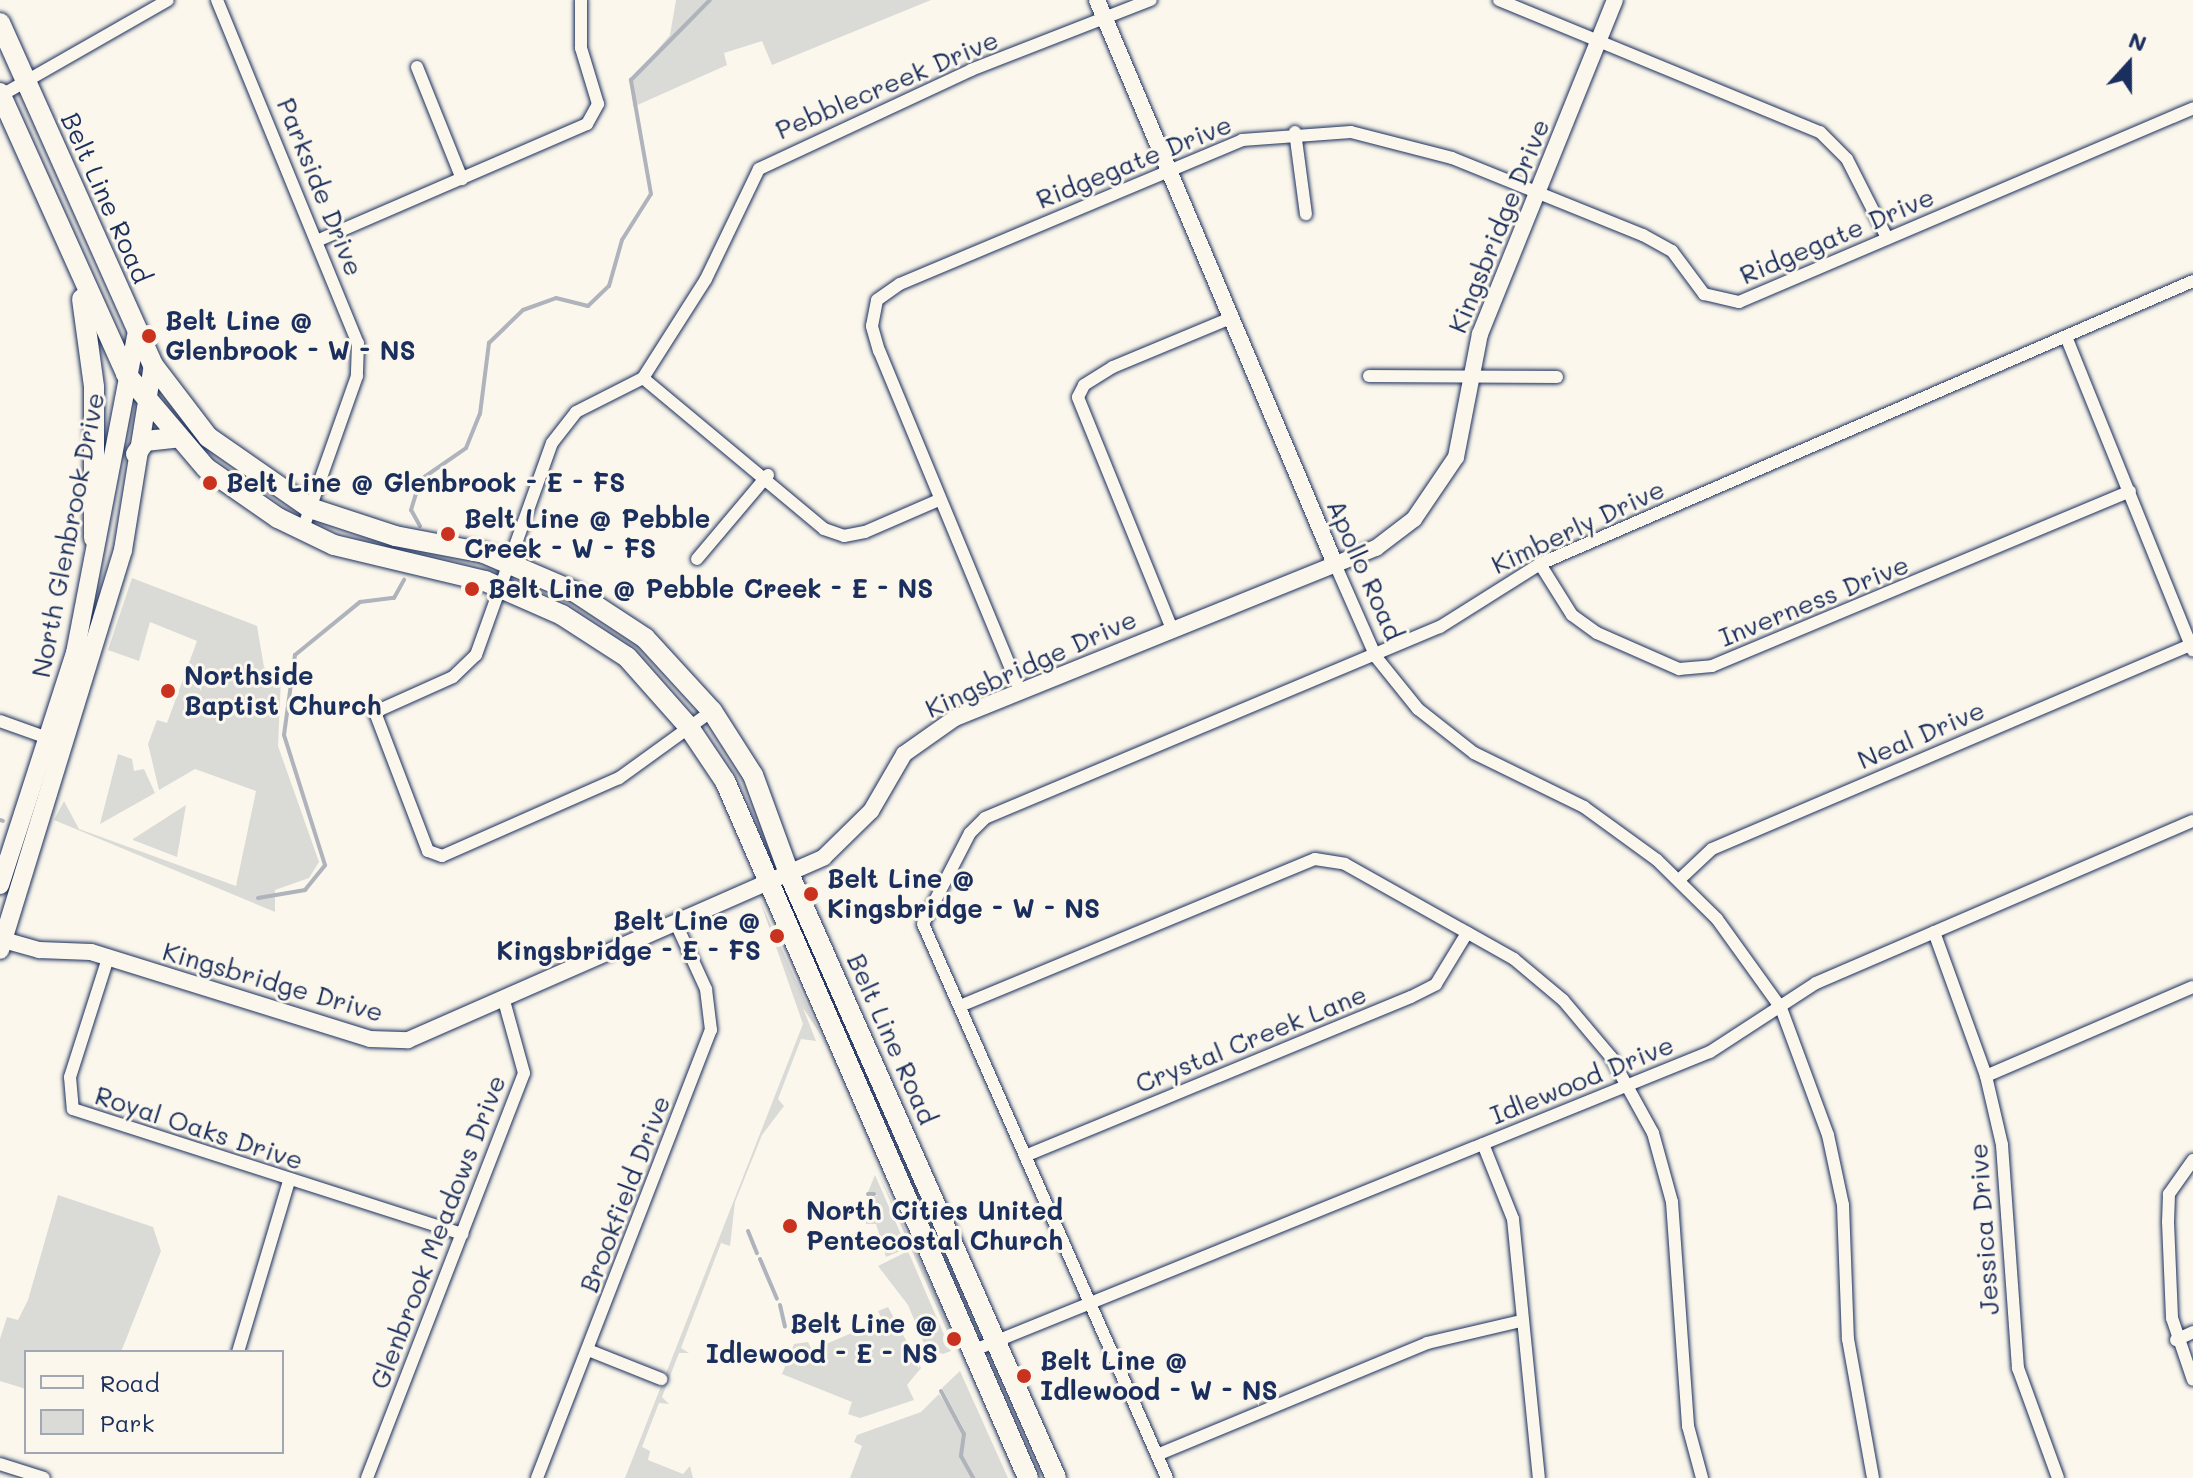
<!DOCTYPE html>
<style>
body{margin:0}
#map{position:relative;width:2193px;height:1478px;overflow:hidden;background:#fbf7ec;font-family:Mali,sans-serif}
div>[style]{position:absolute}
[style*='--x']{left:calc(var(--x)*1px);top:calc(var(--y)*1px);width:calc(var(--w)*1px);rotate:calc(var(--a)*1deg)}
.green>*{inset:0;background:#dadad7}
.stream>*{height:4px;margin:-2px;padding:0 2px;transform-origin:2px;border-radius:2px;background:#afb3bb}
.roads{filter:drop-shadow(0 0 2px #1b2f5e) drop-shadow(0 0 2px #1b2f5e)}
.minor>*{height:12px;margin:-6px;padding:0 6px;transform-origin:6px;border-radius:6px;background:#fbf7ec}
.tertiary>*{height:16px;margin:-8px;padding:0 8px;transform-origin:8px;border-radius:8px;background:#fbf7ec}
.secondary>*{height:18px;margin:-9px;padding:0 9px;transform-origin:9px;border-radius:9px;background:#fbf7ec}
.primary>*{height:20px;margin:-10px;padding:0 10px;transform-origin:10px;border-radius:10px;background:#fbf7ec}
.dots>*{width:22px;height:22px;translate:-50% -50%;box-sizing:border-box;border:4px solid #fbf7ec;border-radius:50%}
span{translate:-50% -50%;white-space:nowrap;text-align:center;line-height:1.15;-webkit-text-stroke:6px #fbf7ec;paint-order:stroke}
.street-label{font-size:26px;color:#1b2f5e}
.poi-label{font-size:26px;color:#1b2f5e;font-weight:700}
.left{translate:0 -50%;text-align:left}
.right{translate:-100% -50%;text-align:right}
.legend{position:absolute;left:24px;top:1350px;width:260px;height:104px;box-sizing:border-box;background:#fbf7ec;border:2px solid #a1a7b3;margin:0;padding:10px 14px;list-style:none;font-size:24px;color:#1b2f5e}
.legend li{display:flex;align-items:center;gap:16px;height:40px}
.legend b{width:40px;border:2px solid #a1a7b3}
.north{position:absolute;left:2089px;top:24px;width:80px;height:80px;-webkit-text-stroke:6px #fbf7ec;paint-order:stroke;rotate:21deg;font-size:22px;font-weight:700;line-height:32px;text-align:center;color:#1b2f5e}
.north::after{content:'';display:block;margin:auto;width:28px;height:36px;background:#1b2f5e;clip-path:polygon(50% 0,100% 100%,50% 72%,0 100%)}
</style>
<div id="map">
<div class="green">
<div style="clip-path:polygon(676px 0,931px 0,772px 65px,762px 41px,724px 53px,727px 65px,633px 107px,632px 80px,670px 35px)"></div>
<div style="clip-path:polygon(132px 578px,257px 626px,264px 667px,281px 679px,278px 746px,319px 862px,309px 878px,275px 890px,275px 912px,54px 820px,64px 801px,79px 829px,236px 886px,256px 791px,195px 769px,159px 790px,148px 744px,157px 720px,167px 723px,197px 641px,150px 622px,139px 661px,108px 650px)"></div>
<div style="clip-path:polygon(118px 754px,132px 759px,134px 771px,144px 769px,155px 793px,100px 824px)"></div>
<div style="clip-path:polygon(186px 805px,177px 857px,133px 840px,133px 839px)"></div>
<div style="clip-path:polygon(760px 901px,821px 1035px,803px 1008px,816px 1041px,801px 1039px,778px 1099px,784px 1106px,762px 1135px,735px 1202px,730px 1246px,721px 1243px,681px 1348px,689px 1353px,679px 1353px,662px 1397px,669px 1404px,659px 1403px,642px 1447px,650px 1451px,648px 1460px,683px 1474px,690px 1466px,693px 1478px,625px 1478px,803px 1024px)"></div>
<div style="clip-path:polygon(878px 1173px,956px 1336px,954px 1349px,947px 1331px)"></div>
<div style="clip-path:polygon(875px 1175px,907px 1248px,886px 1257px,876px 1224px,866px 1224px,867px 1197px,878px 1196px,868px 1192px)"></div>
<div style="clip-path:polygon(58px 1195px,153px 1227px,161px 1251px,121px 1352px,26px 1352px,26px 1389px,0 1381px,0 1339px,7px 1317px,18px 1320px,28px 1300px)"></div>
<div style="clip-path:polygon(908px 1251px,951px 1351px,943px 1354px,926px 1348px,908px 1305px,878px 1266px)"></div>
<div style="clip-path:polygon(888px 1307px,921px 1368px,907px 1385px,914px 1400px,860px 1418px,848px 1414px,852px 1402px,782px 1374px,794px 1344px,808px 1342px,812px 1350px,882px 1320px,878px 1311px)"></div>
<div style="clip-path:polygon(960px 1371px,1008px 1478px,850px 1478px,862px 1446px,854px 1442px,857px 1435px,921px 1412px,939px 1394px,966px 1433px,942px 1388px)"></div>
</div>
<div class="stream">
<div style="--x:420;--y:526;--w:18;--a:-119"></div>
<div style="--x:411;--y:510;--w:31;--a:-73"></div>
<div style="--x:420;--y:480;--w:56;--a:-34.8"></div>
<div style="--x:466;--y:448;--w:37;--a:-68"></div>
<div style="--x:480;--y:414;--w:72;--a:-82.8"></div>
<div style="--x:489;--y:343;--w:47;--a:-44.1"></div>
<div style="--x:523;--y:310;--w:35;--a:-20"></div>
<div style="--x:556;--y:298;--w:33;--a:14"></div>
<div style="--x:588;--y:306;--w:29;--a:-44"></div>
<div style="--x:609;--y:286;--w:48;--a:-74.2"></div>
<div style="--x:622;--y:240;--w:54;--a:-57.8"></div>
<div style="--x:651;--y:194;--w:116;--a:-100"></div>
<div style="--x:631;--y:80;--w:112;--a:-45.4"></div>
<div style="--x:0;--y:820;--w:3;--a:18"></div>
<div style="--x:258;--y:898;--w:48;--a:-9.7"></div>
<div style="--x:305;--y:890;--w:32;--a:-51"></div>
<div style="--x:325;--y:865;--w:136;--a:-107.5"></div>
<div style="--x:284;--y:735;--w:81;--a:-82.2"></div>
<div style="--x:295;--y:655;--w:84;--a:-39.2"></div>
<div style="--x:360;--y:602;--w:34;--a:-7"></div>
<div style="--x:394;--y:598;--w:21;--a:-61"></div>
<div style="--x:868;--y:1194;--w:6;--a:0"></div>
<div style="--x:748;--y:1231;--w:24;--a:68"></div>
<div style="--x:760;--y:1259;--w:43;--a:67"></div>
<div style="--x:780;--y:1305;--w:22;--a:77"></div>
<div style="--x:941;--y:1391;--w:49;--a:61.9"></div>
<div style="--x:964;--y:1434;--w:22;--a:98"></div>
<div style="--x:961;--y:1456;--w:25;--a:61"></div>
</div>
<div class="roads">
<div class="minor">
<div style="--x:217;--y:0;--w:371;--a:67.7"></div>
<div style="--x:358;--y:343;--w:33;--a:92"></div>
<div style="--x:357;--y:376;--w:164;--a:109.5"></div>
<div style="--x:1499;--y:0;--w:347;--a:22.4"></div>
<div style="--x:1820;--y:132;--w:38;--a:45"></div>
<div style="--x:1847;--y:159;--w:89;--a:63.1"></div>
<div style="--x:417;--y:67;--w:121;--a:68.1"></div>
<div style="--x:0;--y:96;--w:193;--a:-29.7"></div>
<div style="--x:1295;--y:132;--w:83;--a:82.4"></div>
<div style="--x:319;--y:240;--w:292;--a:-23.4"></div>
<div style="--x:587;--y:124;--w:23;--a:-61"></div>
<div style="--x:598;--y:104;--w:59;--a:-106.9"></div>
<div style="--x:581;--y:48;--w:48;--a:-90"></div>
<div style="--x:2067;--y:339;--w:336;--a:68"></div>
<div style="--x:1369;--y:376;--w:188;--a:0.3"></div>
<div style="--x:643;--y:378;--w:236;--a:39.8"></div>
<div style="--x:824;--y:529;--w:21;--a:19"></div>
<div style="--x:844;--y:536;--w:21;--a:-11"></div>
<div style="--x:865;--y:532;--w:81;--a:-23.4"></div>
<div style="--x:697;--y:559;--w:110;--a:-49.8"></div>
<div style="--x:1335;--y:564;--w:102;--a:66.2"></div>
<div style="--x:1376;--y:657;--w:67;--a:51.1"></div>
<div style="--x:1418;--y:709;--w:71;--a:38.2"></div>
<div style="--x:1474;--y:753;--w:123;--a:26.1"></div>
<div style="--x:1584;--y:807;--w:90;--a:36"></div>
<div style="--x:1657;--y:860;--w:84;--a:44.5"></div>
<div style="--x:1717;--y:919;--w:110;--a:54.3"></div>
<div style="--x:1781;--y:1008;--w:135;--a:69.7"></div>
<div style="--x:1828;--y:1135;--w:72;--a:77.9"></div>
<div style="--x:1843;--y:1205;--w:134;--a:87.9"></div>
<div style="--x:1848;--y:1339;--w:141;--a:79.8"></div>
<div style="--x:1540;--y:564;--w:60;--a:57.9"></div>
<div style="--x:1572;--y:615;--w:31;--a:36"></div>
<div style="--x:1597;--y:633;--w:90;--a:23.7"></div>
<div style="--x:1679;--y:669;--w:33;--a:-5"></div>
<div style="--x:1712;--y:666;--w:453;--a:-22.7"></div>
<div style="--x:1172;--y:629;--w:250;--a:-112.1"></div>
<div style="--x:1078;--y:397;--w:13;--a:-63"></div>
<div style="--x:1084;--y:385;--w:34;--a:-32"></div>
<div style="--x:1113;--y:367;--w:128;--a:-22.6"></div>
<div style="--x:1021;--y:693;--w:370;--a:-112.5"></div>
<div style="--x:879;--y:351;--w:26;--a:-106"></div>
<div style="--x:872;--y:326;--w:26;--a:-79"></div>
<div style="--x:877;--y:300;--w:28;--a:-35"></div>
<div style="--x:900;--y:284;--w:371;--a:-22.8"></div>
<div style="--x:1242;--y:140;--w:109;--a:-4.2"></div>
<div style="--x:1351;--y:132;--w:104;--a:14.4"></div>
<div style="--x:1452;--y:158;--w:206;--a:22"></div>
<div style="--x:1643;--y:235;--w:33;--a:29"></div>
<div style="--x:1672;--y:251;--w:54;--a:53.3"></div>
<div style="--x:1704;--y:294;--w:36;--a:13"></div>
<div style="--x:1739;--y:302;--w:494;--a:-23.1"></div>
<div style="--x:712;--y:711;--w:115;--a:144.2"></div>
<div style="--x:619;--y:778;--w:193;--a:156.2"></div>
<div style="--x:442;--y:856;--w:15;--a:-160"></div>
<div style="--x:428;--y:851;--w:149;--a:-110.9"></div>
<div style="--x:375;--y:712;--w:85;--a:-24.2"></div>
<div style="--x:453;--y:677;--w:32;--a:-44"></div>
<div style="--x:476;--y:655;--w:225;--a:-70.3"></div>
<div style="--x:552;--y:443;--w:39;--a:-52"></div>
<div style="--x:576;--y:412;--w:75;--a:-26.9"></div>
<div style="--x:643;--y:378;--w:117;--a:-57.5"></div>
<div style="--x:706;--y:279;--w:122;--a:-64.3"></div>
<div style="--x:759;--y:169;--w:234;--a:-25"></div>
<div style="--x:971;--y:70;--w:193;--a:-21.3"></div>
<div style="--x:0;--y:721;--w:56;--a:19.7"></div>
<div style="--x:1679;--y:880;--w:45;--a:-43.2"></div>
<div style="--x:1712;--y:849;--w:520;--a:-23.11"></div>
<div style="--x:1934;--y:932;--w:153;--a:70.1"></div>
<div style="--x:1986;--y:1076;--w:71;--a:76.9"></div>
<div style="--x:2002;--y:1145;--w:224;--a:85.9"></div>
<div style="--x:2018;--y:1368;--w:117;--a:70"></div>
<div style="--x:108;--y:958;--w:125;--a:107.7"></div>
<div style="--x:70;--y:1077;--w:32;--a:85"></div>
<div style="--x:73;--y:1109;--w:409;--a:17.8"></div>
<div style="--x:960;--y:1006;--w:384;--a:-22.5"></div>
<div style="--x:1315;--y:859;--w:30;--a:9"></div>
<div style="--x:1345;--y:864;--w:194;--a:29.3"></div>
<div style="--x:1514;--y:959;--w:64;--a:39.9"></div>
<div style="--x:1563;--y:1000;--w:75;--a:49.9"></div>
<div style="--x:1611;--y:1057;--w:87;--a:61.1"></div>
<div style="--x:1653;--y:1133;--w:72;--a:74.6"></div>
<div style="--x:1672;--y:1202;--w:225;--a:85.9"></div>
<div style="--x:1688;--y:1426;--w:54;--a:74.9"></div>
<div style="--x:1986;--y:1076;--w:225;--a:-23.3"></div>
<div style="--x:1483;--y:1144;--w:81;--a:68.2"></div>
<div style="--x:1513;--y:1219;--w:260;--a:84.3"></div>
<div style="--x:1025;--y:1156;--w:417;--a:-22.4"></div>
<div style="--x:1411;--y:997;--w:28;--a:-27"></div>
<div style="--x:1436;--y:984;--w:60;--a:-58.7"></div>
<div style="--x:2193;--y:1160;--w:42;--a:125.2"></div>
<div style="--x:2169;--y:1194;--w:28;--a:92"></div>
<div style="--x:2168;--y:1222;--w:96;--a:87.6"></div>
<div style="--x:2172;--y:1318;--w:65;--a:71.3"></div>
<div style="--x:2176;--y:1340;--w:19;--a:-25"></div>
<div style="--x:588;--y:1350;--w:79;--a:21.7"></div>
<div style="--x:972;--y:1351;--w:796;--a:-22.06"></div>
<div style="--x:1710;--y:1052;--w:126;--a:-33.1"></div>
<div style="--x:1816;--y:983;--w:410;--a:-23.3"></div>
<div style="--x:238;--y:1352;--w:178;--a:-73.4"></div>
<div style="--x:1157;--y:1455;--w:292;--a:-22.5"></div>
<div style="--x:1427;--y:1343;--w:97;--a:-13.2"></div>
<div style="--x:0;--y:1464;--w:46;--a:17.7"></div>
<div style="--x:367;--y:1478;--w:434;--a:-68.8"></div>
<div style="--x:524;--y:1073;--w:75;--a:-105.5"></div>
<div style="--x:537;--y:1478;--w:481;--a:-68.8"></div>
<div style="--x:711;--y:1030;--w:41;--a:-97"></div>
<div style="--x:706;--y:989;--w:69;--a:-114.7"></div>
<div style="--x:1167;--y:1478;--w:605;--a:-113.77"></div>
<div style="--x:923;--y:924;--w:102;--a:-62.7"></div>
<div style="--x:970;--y:833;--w:21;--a:-45"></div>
<div style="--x:985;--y:818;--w:493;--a:-22.8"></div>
<div style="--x:1440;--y:627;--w:118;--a:-32.2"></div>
<div style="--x:1540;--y:564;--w:712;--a:-23.43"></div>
</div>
<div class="tertiary">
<div style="--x:1097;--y:0;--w:612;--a:67.12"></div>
<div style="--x:0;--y:939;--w:41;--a:15.8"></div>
<div style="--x:39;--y:950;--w:52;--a:2.2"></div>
<div style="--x:91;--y:952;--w:292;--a:17.3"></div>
<div style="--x:370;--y:1039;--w:38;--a:2"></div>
<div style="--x:408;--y:1040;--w:454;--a:-23.7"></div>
<div style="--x:824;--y:857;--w:66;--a:-44.4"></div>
<div style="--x:871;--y:811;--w:66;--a:-59.9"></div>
<div style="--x:904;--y:754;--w:62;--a:-35.2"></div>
<div style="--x:955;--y:718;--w:454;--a:-22"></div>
<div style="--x:1376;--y:548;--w:48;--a:-37.3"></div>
<div style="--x:1414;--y:519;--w:75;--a:-55.9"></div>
<div style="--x:1456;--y:457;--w:125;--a:-79"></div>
<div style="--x:1480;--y:334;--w:360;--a:-68"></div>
</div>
<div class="secondary">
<div style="--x:0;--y:885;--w:244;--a:-72.1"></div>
<div style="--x:75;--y:653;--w:329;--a:-79.1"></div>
<div style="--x:0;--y:950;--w:418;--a:-72.9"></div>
<div style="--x:123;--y:550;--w:187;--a:-80.8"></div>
</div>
<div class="primary">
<div style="--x:0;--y:23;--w:375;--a:65.9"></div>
<div style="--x:153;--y:365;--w:91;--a:52.6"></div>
<div style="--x:208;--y:437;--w:124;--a:34.8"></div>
<div style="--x:310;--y:508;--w:89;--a:18.2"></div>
<div style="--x:395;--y:536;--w:91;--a:10.8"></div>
<div style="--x:484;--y:553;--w:99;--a:23.2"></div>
<div style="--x:575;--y:592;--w:84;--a:33.3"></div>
<div style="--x:645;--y:638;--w:99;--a:47.5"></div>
<div style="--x:712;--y:711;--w:76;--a:57.4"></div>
<div style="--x:753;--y:775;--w:108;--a:69.9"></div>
<div style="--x:790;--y:876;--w:658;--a:66.16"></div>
<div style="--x:0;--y:93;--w:308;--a:65.8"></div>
<div style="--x:126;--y:374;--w:123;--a:49.6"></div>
<div style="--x:206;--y:468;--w:88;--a:34.8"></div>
<div style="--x:278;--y:518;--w:62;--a:25.7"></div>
<div style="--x:334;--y:545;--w:155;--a:13.4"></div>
<div style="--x:485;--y:581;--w:84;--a:23.8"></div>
<div style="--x:562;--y:615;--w:77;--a:32.9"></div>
<div style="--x:627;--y:657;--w:92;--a:48.5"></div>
<div style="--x:688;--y:726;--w:66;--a:56.1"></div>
<div style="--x:725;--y:781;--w:760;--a:66.5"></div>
<div style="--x:82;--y:299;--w:89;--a:82.2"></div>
<div style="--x:94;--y:387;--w:151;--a:90"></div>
<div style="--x:136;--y:454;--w:16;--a:-55"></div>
<div style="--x:145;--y:441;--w:30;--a:-6"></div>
</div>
</div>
<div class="dots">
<div style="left:149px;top:336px;background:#c8321e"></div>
<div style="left:210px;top:483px;background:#c8321e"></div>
<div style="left:448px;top:534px;background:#c8321e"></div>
<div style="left:472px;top:589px;background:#c8321e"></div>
<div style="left:168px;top:691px;background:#c8321e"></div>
<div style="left:811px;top:894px;background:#c8321e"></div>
<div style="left:777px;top:936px;background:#c8321e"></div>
<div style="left:790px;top:1226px;background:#c8321e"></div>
<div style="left:954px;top:1339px;background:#c8321e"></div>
<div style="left:1024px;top:1376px;background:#c8321e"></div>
</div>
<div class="street-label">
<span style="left:887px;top:85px;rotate:-23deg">Pebblecreek Drive</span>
<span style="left:1134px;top:162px;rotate:-22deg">Ridgegate Drive</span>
<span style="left:320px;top:187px;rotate:68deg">Parkside Drive</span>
<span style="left:106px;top:198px;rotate:66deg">Belt Line Road</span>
<span style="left:1499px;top:226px;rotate:-68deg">Kingsbridge Drive</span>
<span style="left:1837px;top:236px;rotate:-23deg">Ridgegate Drive</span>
<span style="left:1578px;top:527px;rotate:-25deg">Kimberly Drive</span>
<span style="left:68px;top:535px;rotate:-79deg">North Glenbrook Drive</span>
<span style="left:1365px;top:570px;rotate:66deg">Apollo Road</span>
<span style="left:1814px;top:601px;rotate:-22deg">Inverness Drive</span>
<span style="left:1031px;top:664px;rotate:-24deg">Kingsbridge Drive</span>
<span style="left:1921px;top:735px;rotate:-23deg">Neal Drive</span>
<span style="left:273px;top:982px;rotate:16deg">Kingsbridge Drive</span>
<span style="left:892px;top:1039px;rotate:66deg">Belt Line Road</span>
<span style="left:1251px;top:1039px;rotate:-22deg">Crystal Creek Lane</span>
<span style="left:1582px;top:1080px;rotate:-22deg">Idlewood Drive</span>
<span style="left:199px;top:1128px;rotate:18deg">Royal Oaks Drive</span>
<span style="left:625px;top:1194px;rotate:-69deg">Brookfield Drive</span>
<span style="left:1984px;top:1229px;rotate:-94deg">Jessica Drive</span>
<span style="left:438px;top:1232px;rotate:-69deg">Glenbrook Meadows Drive</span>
</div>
<div class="poi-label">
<span class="left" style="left:165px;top:336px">Belt Line @<br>Glenbrook - W - NS</span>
<span class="left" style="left:226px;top:483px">Belt Line @ Glenbrook - E - FS</span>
<span class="left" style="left:464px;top:534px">Belt Line @ Pebble<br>Creek - W - FS</span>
<span class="left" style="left:488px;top:589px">Belt Line @ Pebble Creek - E - NS</span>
<span class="left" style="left:184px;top:691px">Northside<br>Baptist Church</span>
<span class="left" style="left:827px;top:894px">Belt Line @<br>Kingsbridge - W - NS</span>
<span class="right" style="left:761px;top:936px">Belt Line @<br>Kingsbridge - E - FS</span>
<span class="left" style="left:806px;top:1226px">North Cities United<br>Pentecostal Church</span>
<span class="right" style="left:938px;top:1339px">Belt Line @<br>Idlewood - E - NS</span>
<span class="left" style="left:1040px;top:1376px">Belt Line @<br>Idlewood - W - NS</span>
</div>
<ul class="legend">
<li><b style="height:10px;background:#fbf7ec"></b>Road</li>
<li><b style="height:22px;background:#dadad7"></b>Park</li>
</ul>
<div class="north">N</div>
</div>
